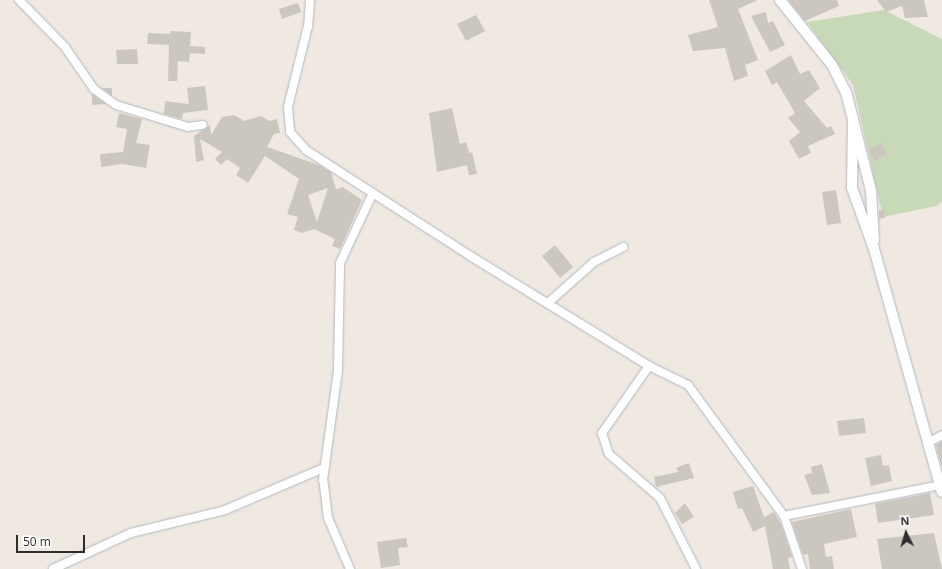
<!DOCTYPE html>
<style>
body{margin:0}
#map{position:relative;width:942px;height:569px;overflow:hidden;background:#efe9e1;font-family:"Open Sans",sans-serif}
div>[style]{position:absolute}
[style*='--x']{left:calc(var(--x)*1px);top:calc(var(--y)*1px);width:calc(var(--w)*1px);rotate:calc(var(--a)*1deg)}
.cemetery>*{inset:0;background:#c8d9b8}
.building>*{inset:0;background:#cbc7bf}
.roads{filter:drop-shadow(0 0 1px #b4b7c1) drop-shadow(0 0 1px #b4b7c1)}
.minor>*{height:8px;margin:-4px;padding:0 4px;transform-origin:4px;border-radius:4px;background:#fff}
.tertiary>*{height:10px;margin:-5px;padding:0 5px;transform-origin:5px;border-radius:5px;background:#fff}
span{translate:-50% -50%;white-space:nowrap;text-align:center;line-height:1.15;-webkit-text-stroke:4px #fff;paint-order:stroke}
.north{position:absolute;left:886px;top:513px;width:40px;height:40px;-webkit-text-stroke:3px #fff;paint-order:stroke;rotate:355deg;font-size:11px;font-weight:700;line-height:16px;text-align:center;color:#2e2e2e}
.north::after{content:'';display:block;margin:auto;width:14px;height:18px;background:#2e2e2e;clip-path:polygon(50% 0,100% 100%,50% 72%,0 100%)}
.scale{position:absolute;left:16px;top:535px;width:69px;height:18px;box-sizing:border-box;border:2px solid #2e2e2e;border-top:0;padding-left:5px;font-size:12px;line-height:14px;white-space:nowrap;color:#2e2e2e;-webkit-text-stroke:3px #fff;paint-order:stroke}
</style>
<div id="map">
<div class="cemetery">
<div style="clip-path:polygon(884px 10px,942px 39px,942px 202px,936px 206px,883px 217px,853px 85px,807px 22px)"></div>
</div>
<div class="building">
<div style="clip-path:polygon(709px 0,758px 0,738px 9px,758px 60px,745px 65px,748px 76px,734px 81px,725px 48px,693px 51px,688px 35px,718px 27px)"></div>
<div style="clip-path:polygon(788px 0,837px 0,839px 6px,805px 21px)"></div>
<div style="clip-path:polygon(877px 0,924px 0,928px 17px,905px 18px,902px 6px,886px 12px)"></div>
<div style="clip-path:polygon(298px 3px,301px 12px,282px 19px,279px 9px)"></div>
<div style="clip-path:polygon(766px 12px,768px 23px,773px 21px,785px 45px,770px 52px,751px 16px)"></div>
<div style="clip-path:polygon(476px 15px,485px 31px,466px 41px,457px 24px)"></div>
<div style="clip-path:polygon(170px 31px,191px 32px,190px 46px,205px 47px,205px 54px,190px 53px,189px 62px,178px 61px,177px 81px,168px 81px,169px 45px,147px 44px,148px 33px,170px 34px)"></div>
<div style="clip-path:polygon(137px 49px,138px 64px,117px 64px,116px 50px)"></div>
<div style="clip-path:polygon(791px 55px,800px 74px,809px 70px,820px 88px,804px 101px,827px 128px,831px 126px,835px 134px,808px 146px,811px 153px,799px 159px,789px 141px,800px 132px,788px 118px,795px 113px,777px 82px,772px 85px,765px 71px)"></div>
<div style="clip-path:polygon(205px 86px,208px 110px,183px 113px,182px 119px,164px 114px,165px 101px,189px 104px,187px 88px)"></div>
<div style="clip-path:polygon(102px 88px,112px 88px,112px 96px)"></div>
<div style="clip-path:polygon(92px 94px,106px 104px,92px 105px)"></div>
<div style="clip-path:polygon(452px 108px,460px 144px,466px 142px,469px 153px,472px 152px,477px 174px,469px 175px,467px 165px,437px 172px,429px 113px)"></div>
<div style="clip-path:polygon(119px 113px,142px 119px,136px 143px,150px 145px,146px 168px,122px 164px,101px 167px,100px 154px,123px 152px,127px 129px,116px 127px)"></div>
<div style="clip-path:polygon(evenodd,234px 115px,244px 121px,261px 116px,270px 121px,277px 119px,280px 133px,274px 134px,267px 147px,319px 165px,331px 172px,336px 189px,343px 187px,362px 200px,340px 249px,332px 246px,335px 239px,314px 229px,302px 233px,294px 230px,298px 217px,287px 214px,299px 179px,265px 156px,248px 183px,236px 175px,240px 168px,227px 159px,221px 165px,215px 159px,222px 152px,200px 139px,204px 160px,196px 162px,194px 136px,210px 125px,211px 135px,222px 117px,234px 115px,328px 188px,317px 222px,308px 195px,328px 188px)"></div>
<div style="clip-path:polygon(882px 143px,887px 155px,874px 161px,869px 149px)"></div>
<div style="clip-path:polygon(836px 190px,841px 223px,827px 225px,822px 192px)"></div>
<div style="clip-path:polygon(879px 210px,884px 210px,885px 218px,879px 219px)"></div>
<div style="clip-path:polygon(555px 245px,573px 267px,560px 278px,542px 256px)"></div>
<div style="clip-path:polygon(864px 418px,866px 433px,839px 436px,837px 421px)"></div>
<div style="clip-path:polygon(942px 441px,942px 468px,936px 445px)"></div>
<div style="clip-path:polygon(881px 455px,883px 466px,889px 465px,892px 481px,871px 486px,865px 458px)"></div>
<div style="clip-path:polygon(689px 463px,694px 478px,656px 487px,654px 477px,678px 472px,676px 468px)"></div>
<div style="clip-path:polygon(822px 464px,830px 493px,812px 495px,804px 475px,812px 473px,811px 467px)"></div>
<div style="clip-path:polygon(753px 486px,764px 517px,774px 512px,781px 524px,792px 557px,788px 558px,790px 569px,773px 569px,765px 526px,753px 532px,742px 508px,738px 509px,733px 492px)"></div>
<div style="clip-path:polygon(930px 493px,934px 515px,878px 523px,875px 504px)"></div>
<div style="clip-path:polygon(685px 503px,694px 517px,682px 524px,675px 513px)"></div>
<div style="clip-path:polygon(851px 509px,857px 537px,824px 544px,826px 557px,832px 556px,834px 569px,810px 569px,808px 554px,803px 555px,792px 522px)"></div>
<div style="clip-path:polygon(934px 533px,942px 569px,882px 569px,877px 539px)"></div>
<div style="clip-path:polygon(406px 538px,408px 547px,398px 548px,400px 565px,381px 568px,377px 542px)"></div>
</div>
<div class="roads">
<div class="minor">
<div style="--x:19;--y:0;--w:66;--a:45.6"></div>
<div style="--x:65;--y:47;--w:51;--a:55.4"></div>
<div style="--x:94;--y:89;--w:27;--a:36"></div>
<div style="--x:116;--y:105;--w:75;--a:17"></div>
<div style="--x:188;--y:127;--w:15;--a:-8"></div>
<div style="--x:310;--y:0;--w:26;--a:94"></div>
<div style="--x:308;--y:26;--w:83;--a:103.9"></div>
<div style="--x:288;--y:107;--w:25;--a:85"></div>
<div style="--x:290;--y:132;--w:24;--a:48"></div>
<div style="--x:306;--y:150;--w:197;--a:32.8"></div>
<div style="--x:472;--y:257;--w:208;--a:31.6"></div>
<div style="--x:649;--y:366;--w:43;--a:26"></div>
<div style="--x:688;--y:385;--w:162;--a:53.8"></div>
<div style="--x:784;--y:516;--w:159;--a:-11.2"></div>
<div style="--x:548;--y:303;--w:62;--a:-41.7"></div>
<div style="--x:594;--y:262;--w:33;--a:-27"></div>
<div style="--x:649;--y:366;--w:82;--a:125"></div>
<div style="--x:602;--y:433;--w:22;--a:72"></div>
<div style="--x:609;--y:454;--w:67;--a:40.8"></div>
<div style="--x:660;--y:498;--w:80;--a:63.1"></div>
<div style="--x:929;--y:442;--w:15;--a:-28"></div>
<div style="--x:784;--y:516;--w:56;--a:71.2"></div>
<div style="--x:53;--y:569;--w:86;--a:-24.8"></div>
<div style="--x:131;--y:533;--w:97;--a:-13.7"></div>
<div style="--x:225;--y:510;--w:108;--a:-23"></div>
<div style="--x:350;--y:569;--w:56;--a:-113.3"></div>
<div style="--x:328;--y:518;--w:38;--a:-97"></div>
<div style="--x:323;--y:480;--w:111;--a:-82.2"></div>
<div style="--x:338;--y:370;--w:107;--a:-88.9"></div>
<div style="--x:340;--y:263;--w:75;--a:-64.8"></div>
</div>
<div class="tertiary">
<div style="--x:780;--y:0;--w:83;--a:51.3"></div>
<div style="--x:832;--y:65;--w:30;--a:63"></div>
<div style="--x:846;--y:92;--w:102;--a:75.8"></div>
<div style="--x:871;--y:191;--w:50;--a:86.6"></div>
<div style="--x:853;--y:118;--w:70;--a:90.8"></div>
<div style="--x:852;--y:188;--w:65;--a:70.2"></div>
<div style="--x:874;--y:249;--w:252;--a:74.4"></div>
</div>
</div>
<div class="north">N</div>
<div class="scale">50 m</div>
</div>
